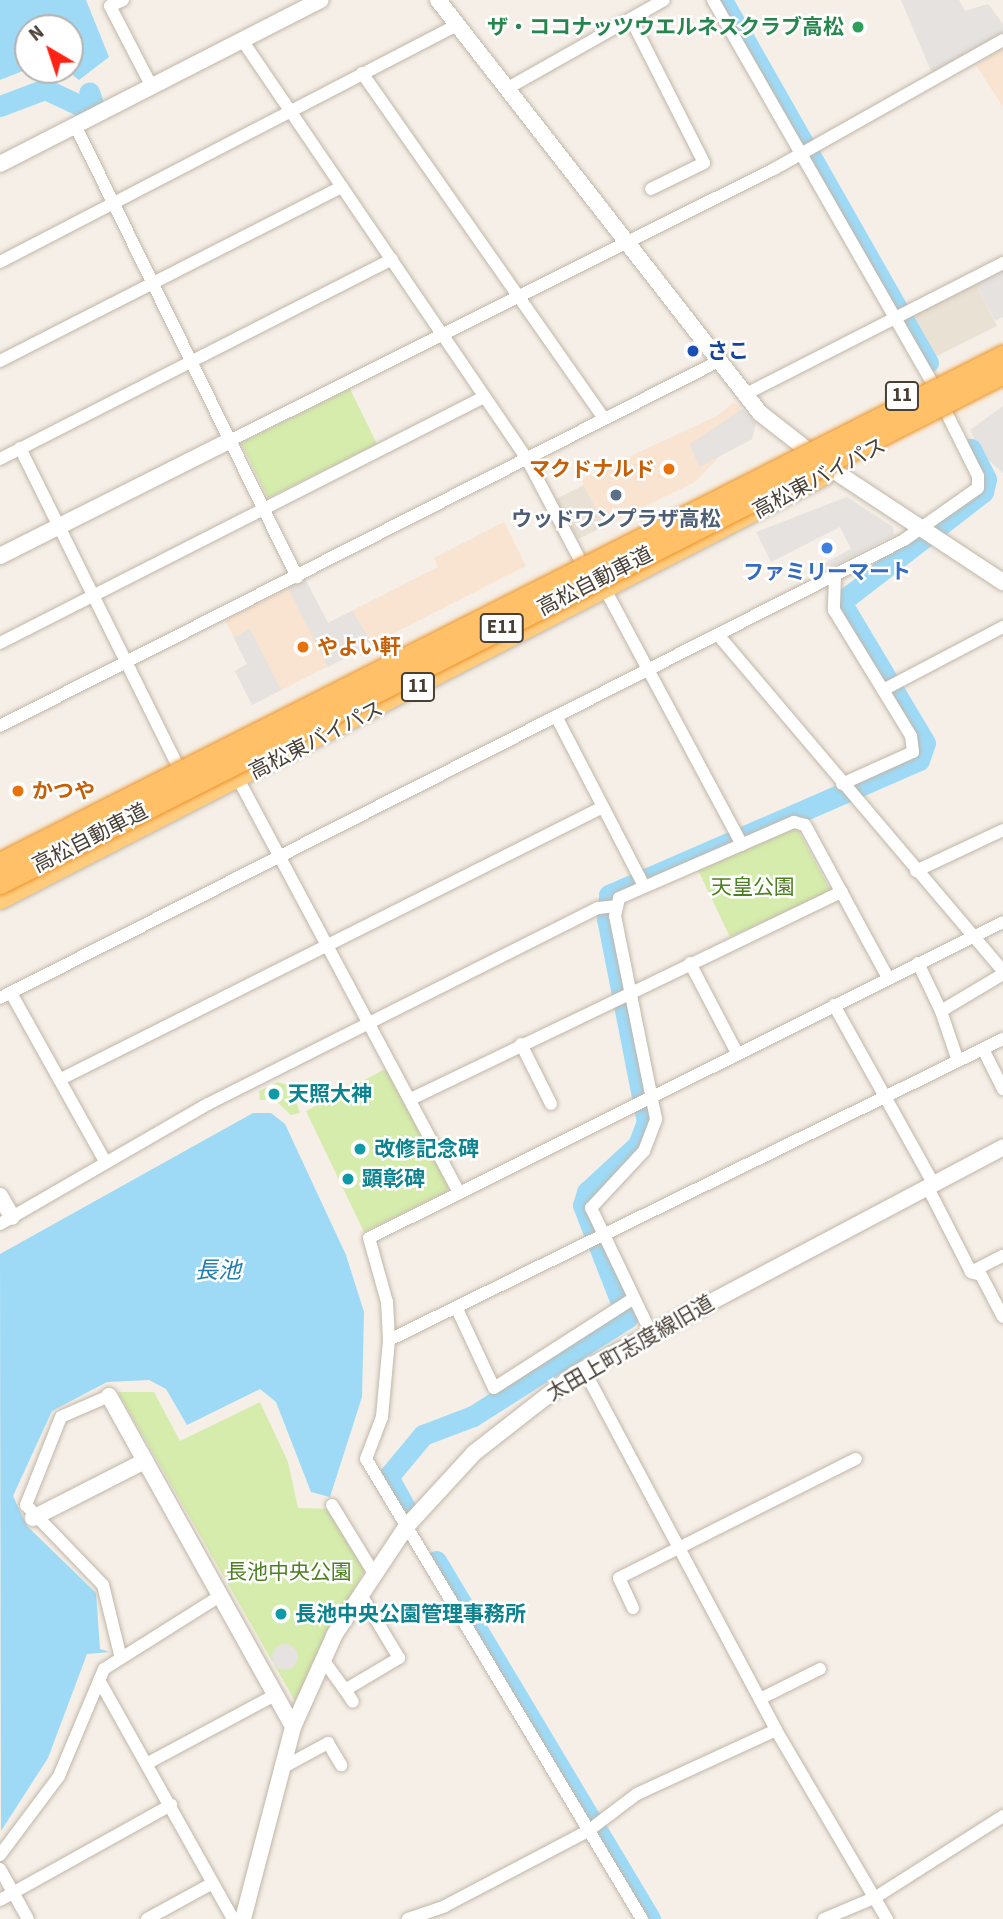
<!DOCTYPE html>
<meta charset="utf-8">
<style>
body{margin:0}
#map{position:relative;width:1003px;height:1919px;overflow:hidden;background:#f5efe7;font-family:"Source Sans 3","Noto Sans JP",sans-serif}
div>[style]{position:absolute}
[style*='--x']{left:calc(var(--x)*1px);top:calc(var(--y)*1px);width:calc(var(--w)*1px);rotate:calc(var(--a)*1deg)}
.residential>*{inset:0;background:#e9e1d4}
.commercial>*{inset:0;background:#f8e4d0}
.green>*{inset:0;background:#d5ecac}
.parking>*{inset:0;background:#e5e2df}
.round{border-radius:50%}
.water>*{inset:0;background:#9edaf6}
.river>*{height:21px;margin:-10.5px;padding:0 10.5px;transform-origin:10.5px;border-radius:10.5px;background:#9edaf6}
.roads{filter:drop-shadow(0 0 2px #c1b6a8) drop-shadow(0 0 2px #c1b6a8)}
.minor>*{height:12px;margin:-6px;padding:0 6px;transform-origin:6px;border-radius:6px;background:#fff}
.tertiary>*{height:16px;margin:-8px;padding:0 8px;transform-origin:8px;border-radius:8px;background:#fff}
.trunk>*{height:19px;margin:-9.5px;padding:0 9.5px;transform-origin:9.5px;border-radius:9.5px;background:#ffcc7e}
.bridges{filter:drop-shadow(0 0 2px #eb942b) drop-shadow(0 0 2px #eb942b)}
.motorway-bridge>*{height:21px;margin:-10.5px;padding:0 10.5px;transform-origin:10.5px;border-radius:10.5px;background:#ffc067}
.dots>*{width:19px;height:19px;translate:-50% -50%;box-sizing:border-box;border:4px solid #fff;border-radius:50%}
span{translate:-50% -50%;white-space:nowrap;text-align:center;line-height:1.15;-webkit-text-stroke:5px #fff;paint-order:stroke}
.shield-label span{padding:2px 5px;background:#fff;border:2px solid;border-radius:5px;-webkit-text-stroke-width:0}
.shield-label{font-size:19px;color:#483f35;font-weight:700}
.leisure-label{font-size:21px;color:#27864d;font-weight:700}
.right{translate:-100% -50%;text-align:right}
.transit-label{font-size:21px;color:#164399;font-weight:700}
.left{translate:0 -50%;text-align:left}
.food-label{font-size:21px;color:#c56008;font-weight:700}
.street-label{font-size:21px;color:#483f35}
.service-label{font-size:21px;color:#4e5e75;font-weight:700}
.shop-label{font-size:21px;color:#366cbe;font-weight:700}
.park-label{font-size:21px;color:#4e8023}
.culture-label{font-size:21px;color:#0d838f;font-weight:700}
.water-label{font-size:23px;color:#227ead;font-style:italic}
.north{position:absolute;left:14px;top:14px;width:70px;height:70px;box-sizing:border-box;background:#fff;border:2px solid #b6b2ae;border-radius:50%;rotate:321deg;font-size:19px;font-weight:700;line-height:28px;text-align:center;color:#483f35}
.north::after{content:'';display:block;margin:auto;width:24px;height:32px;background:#ff2313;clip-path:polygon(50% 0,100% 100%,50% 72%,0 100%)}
</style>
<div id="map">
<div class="residential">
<div style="clip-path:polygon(976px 284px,997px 326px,931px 359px,910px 317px)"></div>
<div style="clip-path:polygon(584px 485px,605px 526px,578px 539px,554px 500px)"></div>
</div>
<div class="commercial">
<div style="clip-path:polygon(1003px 47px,1003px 107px,976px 65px)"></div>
<div style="clip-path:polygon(734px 402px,756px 424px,752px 439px,720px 456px,695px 482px,605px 526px,581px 479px,717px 416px)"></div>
<div style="clip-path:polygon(504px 522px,526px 566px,252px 705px,235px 671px,247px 664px,225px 620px,305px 579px,328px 623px,438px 567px,434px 558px)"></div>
</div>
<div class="green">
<div style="clip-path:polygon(350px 389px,377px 444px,268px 498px,241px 443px)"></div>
<div style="clip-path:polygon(797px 828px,831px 891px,730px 937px,698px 870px)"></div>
<div style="clip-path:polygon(385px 1069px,449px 1185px,446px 1192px,364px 1232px,306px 1111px)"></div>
<div style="clip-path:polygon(278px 1082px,291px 1086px,300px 1113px,291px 1115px,275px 1100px,260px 1100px,259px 1091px)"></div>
<div style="clip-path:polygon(118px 1392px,154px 1392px,180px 1441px,260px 1402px,288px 1462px,298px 1508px,332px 1509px,366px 1567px,295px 1701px)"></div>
</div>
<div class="parking">
<div style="clip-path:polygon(901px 0,959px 0,965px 11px,988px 4px,1003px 24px,1003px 37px,934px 78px)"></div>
<div style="clip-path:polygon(1003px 270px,1003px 317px,995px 321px,976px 284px)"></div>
<div style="clip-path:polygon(1003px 406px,1003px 473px,982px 454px,970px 430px)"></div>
<div style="clip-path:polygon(742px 409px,756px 424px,752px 439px,699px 467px,690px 444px)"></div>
<div style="clip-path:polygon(847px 497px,893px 527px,894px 535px,820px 573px,817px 567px,851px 549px,840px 527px,771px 562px,756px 532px)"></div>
<div style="clip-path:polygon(305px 579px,328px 623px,352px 611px,373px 644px,328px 667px,288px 588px)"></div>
<div style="clip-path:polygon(250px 629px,281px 690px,252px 705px,235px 671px,247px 664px,234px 638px)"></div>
<div class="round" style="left:272px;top:1644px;width:26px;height:26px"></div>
</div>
<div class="water">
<div style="clip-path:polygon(0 0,86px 0,109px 57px,79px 80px,66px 70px,70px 28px,28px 28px,28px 69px,0 80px)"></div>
<div style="clip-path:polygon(253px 1113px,271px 1113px,285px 1124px,346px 1255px,364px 1312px,362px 1397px,330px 1497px,311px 1492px,276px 1402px,260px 1389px,187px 1425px,166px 1389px,149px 1380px,107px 1382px,52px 1411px,13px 1496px,27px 1526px,96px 1593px,100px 1649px,110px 1652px,87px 1654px,48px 1758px,1px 1831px,0 1254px)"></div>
</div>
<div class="river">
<div style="--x:722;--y:0;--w:417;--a:60.4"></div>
<div style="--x:0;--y:106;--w:48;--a:-20.7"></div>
<div style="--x:45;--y:89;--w:40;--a:25"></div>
<div style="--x:81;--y:106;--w:12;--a:-24"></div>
<div style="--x:92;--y:101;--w:9;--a:-108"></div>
<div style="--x:407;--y:1511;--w:39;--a:-119"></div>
<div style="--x:388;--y:1477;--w:55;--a:-50.2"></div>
<div style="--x:423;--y:1435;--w:53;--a:-20.8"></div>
<div style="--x:473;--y:1416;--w:183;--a:-32.5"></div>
<div style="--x:627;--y:1318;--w:121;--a:-111.3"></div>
<div style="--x:583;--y:1205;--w:14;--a:-73"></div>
<div style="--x:587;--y:1192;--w:69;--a:-42.7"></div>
<div style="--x:638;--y:1145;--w:25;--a:-69"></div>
<div style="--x:647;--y:1122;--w:207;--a:-101.1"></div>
<div style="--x:607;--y:919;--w:24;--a:-85"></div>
<div style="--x:609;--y:895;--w:338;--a:-23.5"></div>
<div style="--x:919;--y:760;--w:18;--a:-71"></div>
<div style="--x:925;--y:743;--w:164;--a:-120.8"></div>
<div style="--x:841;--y:602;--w:180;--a:-37.8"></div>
<div style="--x:983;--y:492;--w:13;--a:-77"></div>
<div style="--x:986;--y:479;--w:34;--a:-117"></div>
<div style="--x:436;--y:1561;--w:417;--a:59.1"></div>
</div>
<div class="roads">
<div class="minor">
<div style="--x:123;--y:0;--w:14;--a:155"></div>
<div style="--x:110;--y:6;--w:91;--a:62.6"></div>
<div style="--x:713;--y:0;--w:439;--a:60.2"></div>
<div style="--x:631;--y:19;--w:161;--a:63.1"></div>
<div style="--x:704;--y:163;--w:59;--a:153.9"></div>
<div style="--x:242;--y:40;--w:507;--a:55.78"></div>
<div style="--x:527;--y:459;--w:114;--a:62.3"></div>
<div style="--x:362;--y:73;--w:422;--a:55"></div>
<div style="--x:506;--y:89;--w:181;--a:-29.4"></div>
<div style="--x:75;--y:125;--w:504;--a:63.84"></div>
<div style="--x:0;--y:262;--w:515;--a:-27.41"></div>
<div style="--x:0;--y:361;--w:384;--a:-27"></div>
<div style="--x:744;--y:395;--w:291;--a:-27"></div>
<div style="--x:231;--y:440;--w:607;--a:-26.52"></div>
<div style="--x:774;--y:169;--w:263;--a:-29.4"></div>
<div style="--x:20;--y:448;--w:353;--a:63.6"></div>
<div style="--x:0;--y:459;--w:440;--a:-27"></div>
<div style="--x:835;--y:576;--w:34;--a:92"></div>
<div style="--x:834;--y:610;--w:94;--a:58.5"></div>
<div style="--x:606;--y:591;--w:288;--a:61.8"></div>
<div style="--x:719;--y:636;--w:439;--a:49.7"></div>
<div style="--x:0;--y:643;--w:541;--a:-26.94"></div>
<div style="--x:558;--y:720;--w:187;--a:62.6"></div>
<div style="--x:0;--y:726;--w:804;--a:-26.92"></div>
<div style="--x:235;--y:773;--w:475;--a:61.9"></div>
<div style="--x:842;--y:784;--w:78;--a:-24.3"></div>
<div style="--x:913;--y:752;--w:16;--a:-97"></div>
<div style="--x:911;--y:736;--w:54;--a:-121.3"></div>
<div style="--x:883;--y:690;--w:136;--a:-27.7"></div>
<div style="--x:916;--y:871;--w:96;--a:-25.2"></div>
<div style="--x:690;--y:963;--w:102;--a:62.4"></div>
<div style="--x:918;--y:963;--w:53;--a:64.4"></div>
<div style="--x:11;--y:993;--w:193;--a:60.8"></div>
<div style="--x:0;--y:998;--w:1013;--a:-26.87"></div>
<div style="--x:904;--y:540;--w:90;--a:-35.1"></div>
<div style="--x:978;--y:488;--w:12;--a:-90"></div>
<div style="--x:978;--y:476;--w:72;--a:-116.6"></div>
<div style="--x:834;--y:1005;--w:204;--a:60.9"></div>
<div style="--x:521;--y:1044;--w:67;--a:63.4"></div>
<div style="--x:983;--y:1049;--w:45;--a:63.4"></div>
<div style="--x:958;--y:1061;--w:53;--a:-108.8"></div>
<div style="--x:941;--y:1011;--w:72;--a:-30.8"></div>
<div style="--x:61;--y:1079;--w:606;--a:-26.65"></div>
<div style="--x:411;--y:1099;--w:478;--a:-25.7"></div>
<div style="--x:927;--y:1186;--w:97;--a:62.9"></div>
<div style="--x:971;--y:1272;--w:10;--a:17"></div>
<div style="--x:981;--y:1275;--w:47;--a:62.4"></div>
<div style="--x:0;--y:1224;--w:240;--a:-30"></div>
<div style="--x:208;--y:1104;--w:436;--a:-26.7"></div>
<div style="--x:598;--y:908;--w:18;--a:-6"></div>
<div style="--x:971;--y:1272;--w:36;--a:-27"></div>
<div style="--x:457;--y:1309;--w:87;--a:64.9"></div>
<div style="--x:494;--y:1388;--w:166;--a:-32.7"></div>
<div style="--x:651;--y:1333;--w:139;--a:-115.6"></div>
<div style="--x:591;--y:1208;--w:78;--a:-47.1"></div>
<div style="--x:644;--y:1151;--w:34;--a:-69"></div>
<div style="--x:656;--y:1119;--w:207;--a:-101.4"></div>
<div style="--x:615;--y:916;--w:18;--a:-77"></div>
<div style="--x:619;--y:898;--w:191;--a:-23.5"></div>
<div style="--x:794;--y:822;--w:11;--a:15"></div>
<div style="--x:805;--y:825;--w:174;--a:61.5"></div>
<div style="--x:389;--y:1340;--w:684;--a:-26.12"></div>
<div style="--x:584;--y:1370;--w:408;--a:61.9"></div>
<div style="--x:776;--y:1730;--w:219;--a:59.6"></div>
<div style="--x:109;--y:1396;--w:52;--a:156.4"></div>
<div style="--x:61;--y:1417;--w:95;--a:111.7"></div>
<div style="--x:26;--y:1505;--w:111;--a:46.1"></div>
<div style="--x:103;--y:1585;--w:71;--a:76.2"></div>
<div style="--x:332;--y:1505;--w:79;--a:58.5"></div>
<div style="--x:633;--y:1608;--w:33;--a:-115"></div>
<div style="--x:619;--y:1578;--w:265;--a:-26.7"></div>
<div style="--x:324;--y:1661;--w:36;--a:54"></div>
<div style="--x:345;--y:1690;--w:63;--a:-30.7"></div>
<div style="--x:399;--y:1658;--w:76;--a:-121"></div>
<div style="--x:99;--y:1680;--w:274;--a:60.7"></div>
<div style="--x:345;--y:1690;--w:14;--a:56"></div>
<div style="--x:760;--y:1699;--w:67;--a:-26.6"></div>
<div style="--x:148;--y:1763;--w:144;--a:-28.2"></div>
<div style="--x:280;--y:1769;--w:55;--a:-28.4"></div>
<div style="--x:328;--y:1743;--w:26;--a:59"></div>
<div style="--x:0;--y:1855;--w:99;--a:-53.2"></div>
<div style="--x:59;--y:1776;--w:116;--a:-67.2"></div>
<div style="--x:104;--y:1669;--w:137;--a:-32.2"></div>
<div style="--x:0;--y:1869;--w:57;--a:60.8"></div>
<div style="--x:0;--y:1900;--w:196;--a:-29.1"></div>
<div style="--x:147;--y:1919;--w:75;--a:-28.6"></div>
<div style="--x:408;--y:1919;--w:39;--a:-19"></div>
<div style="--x:445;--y:1906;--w:161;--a:-27.7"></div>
<div style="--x:588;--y:1831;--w:61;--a:-37.1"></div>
<div style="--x:637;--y:1794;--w:153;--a:-24.7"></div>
<div style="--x:642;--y:1919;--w:536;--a:-120.96"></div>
<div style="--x:366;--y:1459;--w:45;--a:-69.1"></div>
<div style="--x:382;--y:1417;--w:77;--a:-84.8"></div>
<div style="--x:389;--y:1340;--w:38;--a:-93"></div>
<div style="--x:387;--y:1302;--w:66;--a:-105.7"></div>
<div style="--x:369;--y:1238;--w:708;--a:-26.49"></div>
<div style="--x:824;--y:1919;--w:56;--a:-22.9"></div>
<div style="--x:876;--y:1897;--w:151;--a:-32.5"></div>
</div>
<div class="tertiary">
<div style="--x:438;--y:0;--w:524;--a:52.06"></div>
<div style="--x:760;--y:413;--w:93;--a:38"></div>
<div style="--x:833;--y:470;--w:204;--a:33.4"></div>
<div style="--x:0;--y:164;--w:360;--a:-27.1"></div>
<div style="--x:0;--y:556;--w:258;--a:-26.7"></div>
<div style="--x:0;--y:1196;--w:24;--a:60"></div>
<div style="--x:109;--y:1396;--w:379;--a:60.9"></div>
<div style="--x:33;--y:1518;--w:126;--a:-27"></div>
<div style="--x:243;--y:1919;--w:198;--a:-75.4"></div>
<div style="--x:293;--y:1727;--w:102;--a:-65.7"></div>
<div style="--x:335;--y:1634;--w:128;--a:-56.4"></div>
<div style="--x:406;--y:1527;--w:100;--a:-47.4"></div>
<div style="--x:474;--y:1453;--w:128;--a:-38"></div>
<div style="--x:575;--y:1374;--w:484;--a:-27.9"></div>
</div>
<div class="trunk">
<div style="--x:0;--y:899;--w:927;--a:-27.23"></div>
</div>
</div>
<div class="bridges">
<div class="motorway-bridge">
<div style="--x:0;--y:863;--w:1124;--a:-26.82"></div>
<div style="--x:0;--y:883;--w:1125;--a:-26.95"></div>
</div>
</div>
<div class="dots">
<div style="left:858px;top:27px;background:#2e9e5b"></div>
<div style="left:693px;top:351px;background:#1a4fb4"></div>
<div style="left:669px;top:469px;background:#e8710a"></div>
<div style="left:616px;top:495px;background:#5c6f8a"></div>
<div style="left:827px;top:548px;background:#3f7fe0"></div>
<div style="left:303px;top:647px;background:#e8710a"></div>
<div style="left:18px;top:791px;background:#e8710a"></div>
<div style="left:274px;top:1094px;background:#0f9aa8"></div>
<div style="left:360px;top:1149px;background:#0f9aa8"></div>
<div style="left:348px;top:1179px;background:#0f9aa8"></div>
<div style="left:281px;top:1614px;background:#0f9aa8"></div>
</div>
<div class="shield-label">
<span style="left:902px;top:396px">11</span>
<span style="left:502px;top:628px">E11</span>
<span style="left:418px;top:687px">11</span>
</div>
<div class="leisure-label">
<span class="right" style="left:844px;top:27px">ザ・ココナッツウエルネスクラブ高松</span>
</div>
<div class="transit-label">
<span class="left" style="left:707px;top:351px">さこ</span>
</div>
<div class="food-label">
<span class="right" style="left:655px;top:469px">マクドナルド</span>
<span class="left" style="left:317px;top:647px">やよい軒</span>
<span class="left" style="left:32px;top:791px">かつや</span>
</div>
<div class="street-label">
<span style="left:819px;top:478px;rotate:-28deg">高松東バイパス</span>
<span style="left:595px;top:581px;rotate:-27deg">高松自動車道</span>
<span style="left:316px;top:740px;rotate:-27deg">高松東バイパス</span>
<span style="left:90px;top:838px;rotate:-27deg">高松自動車道</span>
<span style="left:630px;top:1348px;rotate:-30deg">太田上町志度線旧道</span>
</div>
<div class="service-label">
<span style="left:616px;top:519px">ウッドワンプラザ高松</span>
</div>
<div class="shop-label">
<span style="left:827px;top:572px">ファミリーマート</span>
</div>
<div class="park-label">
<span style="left:753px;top:887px">天皇公園</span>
<span style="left:289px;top:1572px">長池中央公園</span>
</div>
<div class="culture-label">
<span class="left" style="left:288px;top:1094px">天照大神</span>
<span class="left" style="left:374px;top:1149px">改修記念碑</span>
<span class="left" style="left:362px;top:1179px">顕彰碑</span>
<span class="left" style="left:295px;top:1614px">長池中央公園管理事務所</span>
</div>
<div class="water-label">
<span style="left:218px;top:1271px">長池</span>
</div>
<div class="north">N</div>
</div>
